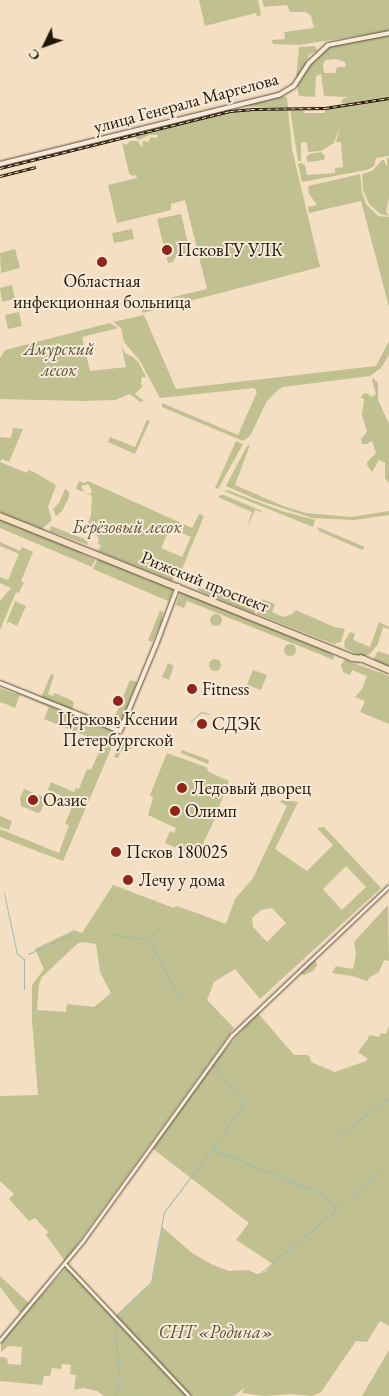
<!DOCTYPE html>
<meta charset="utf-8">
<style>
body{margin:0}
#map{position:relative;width:389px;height:1396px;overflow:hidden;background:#f4dfc3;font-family:"EB Garamond",serif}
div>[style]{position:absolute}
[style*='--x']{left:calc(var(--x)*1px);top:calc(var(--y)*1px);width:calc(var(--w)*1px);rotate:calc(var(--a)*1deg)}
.green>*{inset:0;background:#c0c090}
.round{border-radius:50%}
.stream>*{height:1px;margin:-0.5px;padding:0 0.5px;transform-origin:0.5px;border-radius:0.5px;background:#9cbdb2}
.roads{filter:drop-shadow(0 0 1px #564937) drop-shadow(0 0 1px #564937)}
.tertiary>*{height:3px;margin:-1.5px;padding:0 1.5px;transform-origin:1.5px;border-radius:1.5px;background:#f8ead8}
.secondary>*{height:4px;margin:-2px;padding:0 2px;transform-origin:2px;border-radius:2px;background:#f8ead8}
.trunk>*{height:5.5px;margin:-2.75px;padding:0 2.75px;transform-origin:2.75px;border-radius:2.75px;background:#f4dfc3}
.rail>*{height:3px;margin-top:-1.5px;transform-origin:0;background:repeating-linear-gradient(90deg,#f8ead8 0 4px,#221708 0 8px);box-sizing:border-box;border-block:1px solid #221708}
.dots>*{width:14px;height:14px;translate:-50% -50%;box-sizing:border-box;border:2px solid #f8ead8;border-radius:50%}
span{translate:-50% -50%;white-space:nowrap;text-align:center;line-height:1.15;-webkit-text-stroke:4px #f8ead8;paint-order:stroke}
.street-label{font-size:18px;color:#221708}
.poi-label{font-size:18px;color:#221708}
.left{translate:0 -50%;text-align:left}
.park-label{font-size:18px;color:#595238;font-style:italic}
.north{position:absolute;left:20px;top:20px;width:50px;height:50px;-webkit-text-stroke:4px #f8ead8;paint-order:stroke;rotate:228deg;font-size:14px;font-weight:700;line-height:20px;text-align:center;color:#221708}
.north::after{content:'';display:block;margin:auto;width:18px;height:22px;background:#221708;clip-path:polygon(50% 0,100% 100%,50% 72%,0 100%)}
</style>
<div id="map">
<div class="green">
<div style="clip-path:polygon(199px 0,258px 0,261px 15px,257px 17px,256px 13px,205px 26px)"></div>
<div style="clip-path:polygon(262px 0,389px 0,389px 31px,299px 45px,273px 44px,272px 40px,285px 39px,284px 32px,314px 28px,311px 16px,306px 12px,290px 12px,287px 5px,264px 7px)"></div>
<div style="clip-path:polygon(evenodd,389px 35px,389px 97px,343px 104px,341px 100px,348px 97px,324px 96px,321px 74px,316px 76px,315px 97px,299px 96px,297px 86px,305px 73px,311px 63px,330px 46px,389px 35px,335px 59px,345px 62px,346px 67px,337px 67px,335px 73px,324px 73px,323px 64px,326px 60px,335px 59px)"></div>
<div style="clip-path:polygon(315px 46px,317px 51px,309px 55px,299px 78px,296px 78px,299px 47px)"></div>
<div style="clip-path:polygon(281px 96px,287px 97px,288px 108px,242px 106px)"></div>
<div style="clip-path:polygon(389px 98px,389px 156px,376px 158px,374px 166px,367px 170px,302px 182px,298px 164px,301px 163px,305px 165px,307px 175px,335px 173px,335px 168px,343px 167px,341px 142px,336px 142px,340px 127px,334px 143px,321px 151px,308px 152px,307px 142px,301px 143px,301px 161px,298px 161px,290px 109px,303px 109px,304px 113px,325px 113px,325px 109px,328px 108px)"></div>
<div style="clip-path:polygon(288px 109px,292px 149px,320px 267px,143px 313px,140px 305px,207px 289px,185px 200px,171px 204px,171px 210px,117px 223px,108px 185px,137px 178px,136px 175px,132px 176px,129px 173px,122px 143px,126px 145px,130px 141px,138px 141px,142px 148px,143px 141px,148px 142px,151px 137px,157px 138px,158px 135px,149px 135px,139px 140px,134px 137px,230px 112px)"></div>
<div style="clip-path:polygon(321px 152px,325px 156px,324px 160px,308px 162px,306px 158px,309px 154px)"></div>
<div style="clip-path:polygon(387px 158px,389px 158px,389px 198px,386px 212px,389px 216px,380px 214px,369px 204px,363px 190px,362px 174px,372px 171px,382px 160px,384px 160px,387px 167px)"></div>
<div style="clip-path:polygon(360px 174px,362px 192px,366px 204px,378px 216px,389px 217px,389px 307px,361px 201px,309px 213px,308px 207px,317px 205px,309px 194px,308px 186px)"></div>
<div style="clip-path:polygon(181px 214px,191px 256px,186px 259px,183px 255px,177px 255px,173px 262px,168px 263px,157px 219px)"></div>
<div style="clip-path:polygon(132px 229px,134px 239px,114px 243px,112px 233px)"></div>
<div style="clip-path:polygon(15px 249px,20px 268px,1px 273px,0 253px)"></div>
<div style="clip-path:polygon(12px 285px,15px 299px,2px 302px,0 288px)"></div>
<div style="clip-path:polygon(19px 312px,22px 326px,8px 329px,5px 315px)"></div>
<div style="clip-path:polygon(144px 315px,176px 389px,376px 366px,389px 341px,389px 355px,381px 368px,370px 376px,283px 387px,278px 390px,267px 401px,250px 436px,243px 441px,162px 407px,162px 403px,238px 435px,257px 392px,254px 388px,160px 398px,140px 361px,124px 342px,121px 328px,113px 322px)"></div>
<div style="clip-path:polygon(110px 323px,118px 328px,82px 337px,90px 371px,126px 367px,121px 344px,125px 353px,133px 357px,139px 363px,146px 377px,142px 377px,141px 384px,143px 386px,135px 394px,144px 401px,140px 402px,130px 394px,115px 400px,82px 401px,0 399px,0 358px,5px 350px)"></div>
<div style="clip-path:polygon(373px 378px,378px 383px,378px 400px,389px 424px,389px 483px,385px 478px,385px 463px,379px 460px,372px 472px,367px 465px,367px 462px,376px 453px,372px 441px,367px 444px,362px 444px,361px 439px,367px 432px,362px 415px,364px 399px,361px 398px,363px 394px,367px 393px,371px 397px,376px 394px,372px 380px)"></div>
<div style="clip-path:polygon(147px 420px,150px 421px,135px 454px,108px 442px,110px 437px,135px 447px)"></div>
<div style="clip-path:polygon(13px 428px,23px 429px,9px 462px,2px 459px,0 462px,27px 473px,28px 470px,34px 472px,56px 485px,48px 507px,52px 520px,42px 529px,0 512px,0 437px,11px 438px)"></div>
<div style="clip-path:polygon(236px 441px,243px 444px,218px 489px,215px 488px)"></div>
<div style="clip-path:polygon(250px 445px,235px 485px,283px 506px,306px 513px,351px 517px,389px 511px,389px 515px,355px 520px,312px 518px,258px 500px,226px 486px,247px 446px)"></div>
<div style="clip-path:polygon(evenodd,79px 481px,84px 483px,88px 481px,192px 528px,199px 514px,204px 516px,178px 579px,175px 575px,172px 581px,98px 551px,101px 545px,98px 544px,99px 538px,87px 525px,91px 516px,92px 496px,86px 493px,90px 494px,92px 491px,88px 484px,81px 486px,84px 492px,76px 489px,79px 481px,170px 528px,191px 537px,182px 557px,161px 548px,170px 528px)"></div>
<div style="clip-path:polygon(65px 489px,69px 492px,69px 497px,62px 511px,56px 516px,53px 509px,59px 503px)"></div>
<div style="clip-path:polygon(227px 490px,282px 511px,315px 520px,313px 527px,224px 491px)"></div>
<div style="clip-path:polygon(221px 495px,224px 495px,262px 511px,261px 512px,255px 510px,247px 528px,252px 512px,218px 497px)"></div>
<div style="clip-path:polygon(0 518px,82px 551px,82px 554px,95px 560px,92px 567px,0 528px)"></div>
<div style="clip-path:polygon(51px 526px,87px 540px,88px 545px,50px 531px)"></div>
<div style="clip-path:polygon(317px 527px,327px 531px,365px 547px,362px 550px,319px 531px)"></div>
<div style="clip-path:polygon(0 542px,20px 551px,22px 547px,33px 552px,21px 581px,24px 583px,22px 586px,19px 593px,16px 592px,0 630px,0 601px,11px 588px,0 583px,0 577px,8px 580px,19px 554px,0 546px)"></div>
<div style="clip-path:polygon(101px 559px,150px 581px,151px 579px,173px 588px,170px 598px,168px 601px,93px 569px,97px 560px)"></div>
<div style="clip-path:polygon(199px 587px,215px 594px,216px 591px,257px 607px,254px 614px,198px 590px)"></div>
<div style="clip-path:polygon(181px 591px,329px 651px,333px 655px,334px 660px,187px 601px,184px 608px,176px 605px)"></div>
<div style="clip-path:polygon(262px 599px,275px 604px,272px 612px,283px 617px,292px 614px,296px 610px,334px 627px,345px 629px,341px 642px,334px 644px,257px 614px)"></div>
<div style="clip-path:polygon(15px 601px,26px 606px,17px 626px,9px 622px,6px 624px)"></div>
<div style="clip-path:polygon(160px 611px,163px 612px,162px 621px,152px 642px,148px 640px)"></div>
<div class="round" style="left:210px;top:614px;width:12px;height:12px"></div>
<div style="clip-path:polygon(379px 622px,389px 627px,389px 629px,383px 627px,378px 644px,370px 654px,362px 657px,345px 648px,344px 642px,350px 632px,355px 634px,353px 640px,370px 647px)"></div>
<div class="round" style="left:284px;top:644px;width:12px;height:12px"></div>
<div style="clip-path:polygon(378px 651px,389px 655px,389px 668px,375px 662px,374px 658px)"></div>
<div class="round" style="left:209px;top:659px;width:12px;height:12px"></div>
<div style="clip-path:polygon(345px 660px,389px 676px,389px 724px,360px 712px,365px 701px,355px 697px,362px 689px,367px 676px,352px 670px,350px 675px,343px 672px,341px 665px)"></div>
<div style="clip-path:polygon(168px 663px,174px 666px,169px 680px,162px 677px)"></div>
<div style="clip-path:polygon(253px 670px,267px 675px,261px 690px,247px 685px)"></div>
<div style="clip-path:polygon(51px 674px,54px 675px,48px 694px,53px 696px,55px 693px,71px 700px,74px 703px,72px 710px,41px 698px)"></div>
<div style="clip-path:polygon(130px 680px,137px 682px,120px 725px,116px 723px,117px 720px,114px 719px)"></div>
<div style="clip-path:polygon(0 688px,16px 694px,17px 693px,77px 717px,76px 719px,94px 726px,95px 724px,111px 730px,117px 735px,63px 861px,0 837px,0 829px,59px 853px,69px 825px,65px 824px,73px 805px,70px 804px,72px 800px,48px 790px,51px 782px,74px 792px,76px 788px,79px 789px,87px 769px,91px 770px,103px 743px,44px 719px,49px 707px,20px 695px,15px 708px,1px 702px,0 704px)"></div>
<div style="clip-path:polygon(126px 737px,138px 742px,136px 746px,125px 752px,121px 751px,118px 758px,114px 757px,121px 740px)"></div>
<div style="clip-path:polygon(182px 750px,209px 760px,208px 764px,181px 753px)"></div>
<div style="clip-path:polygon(167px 753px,206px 767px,209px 772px,229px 781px,213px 823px,197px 856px,165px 843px,170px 831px,174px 833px,176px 828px,148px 815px,153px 798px,150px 795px)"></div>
<div style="clip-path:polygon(24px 789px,46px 798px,41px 811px,38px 813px,21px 806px,20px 798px)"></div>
<div style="clip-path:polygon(evenodd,282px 800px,298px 802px,275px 849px,307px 871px,333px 845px,317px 828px,324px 827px,381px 888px,260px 999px,235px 969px,214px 982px,207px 1000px,234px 1028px,65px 1261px,46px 1235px,48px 1232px,35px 1218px,29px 1221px,9px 1199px,14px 1194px,0 1181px,0 1096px,38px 1095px,32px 1020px,32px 985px,44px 969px,35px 949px,74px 930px,82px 933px,113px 885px,174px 908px,176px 906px,194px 912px,226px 924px,235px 899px,253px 878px,287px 806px,280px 802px,282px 800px,346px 866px,366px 887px,342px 910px,323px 889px,346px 866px,282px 800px,272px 908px,286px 923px,267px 942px,253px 927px,252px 918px,261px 910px,272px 908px,282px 800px,82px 942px,96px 944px,100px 972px,111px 993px,94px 1007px,67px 1004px,66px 1012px,37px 1010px,39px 984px,42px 977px,77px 944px,82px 942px)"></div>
<div style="clip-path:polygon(0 816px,12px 821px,9px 830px,0 827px)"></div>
<div style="clip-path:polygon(388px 905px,389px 961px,384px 960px,379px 972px,370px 977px,367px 981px,352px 976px,332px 973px,336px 966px,353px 969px,356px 955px,354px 942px)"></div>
<div style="clip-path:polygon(315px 959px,317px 965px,313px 971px,304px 975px,299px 973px)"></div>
<div style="clip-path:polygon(257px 1012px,294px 1055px,307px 1055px,310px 1057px,311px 1062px,335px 1072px,366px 1061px,368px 1059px,358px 1052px,368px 1039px,369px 1035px,379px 1037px,381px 1033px,386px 1034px,389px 1026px,389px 1326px,380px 1321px,367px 1342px,356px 1341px,321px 1392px,312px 1396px,290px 1394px,265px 1396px,242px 1393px,244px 1388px,234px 1396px,191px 1396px,116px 1316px,152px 1283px,162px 1227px,192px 1253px,213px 1265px,229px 1271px,248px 1270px,257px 1274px,264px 1273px,273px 1264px,236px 1240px,249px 1223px,152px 1148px,213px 1064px)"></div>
<div style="clip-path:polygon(67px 1267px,188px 1396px,104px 1396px,97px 1391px,83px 1388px,74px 1390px,76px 1375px,70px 1374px,71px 1365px,62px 1364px,61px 1369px,52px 1368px,50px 1376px,44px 1376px,42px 1385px,0 1381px,0 1357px,7px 1358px,8px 1364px,21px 1365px,22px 1347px,8px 1346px,1px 1352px,1px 1340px)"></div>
<div style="clip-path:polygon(0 1276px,29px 1303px,20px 1313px,0 1287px)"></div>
<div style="clip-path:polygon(389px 1350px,389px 1396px,362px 1396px)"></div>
</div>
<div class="stream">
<div style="--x:190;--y:722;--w:15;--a:-42"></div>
<div style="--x:201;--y:712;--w:8;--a:14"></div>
<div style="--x:4;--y:893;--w:62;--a:78"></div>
<div style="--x:17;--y:954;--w:9;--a:36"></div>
<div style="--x:24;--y:959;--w:30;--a:90"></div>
<div style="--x:109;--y:934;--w:39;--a:7"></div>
<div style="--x:148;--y:939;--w:18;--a:-43"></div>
<div style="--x:148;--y:939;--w:69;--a:61.6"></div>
<div style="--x:28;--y:954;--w:48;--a:-24.4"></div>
<div style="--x:333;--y:1139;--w:69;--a:-36.2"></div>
<div style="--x:212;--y:1149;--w:121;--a:22.3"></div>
<div style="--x:324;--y:1195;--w:19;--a:51"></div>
<div style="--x:336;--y:1210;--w:102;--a:140.2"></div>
<div style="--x:337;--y:1209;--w:59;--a:-41.6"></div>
<div style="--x:117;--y:1314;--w:47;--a:-43.3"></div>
<div style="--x:151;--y:1282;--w:71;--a:-79.5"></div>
<div style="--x:164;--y:1212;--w:79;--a:-52.7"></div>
<div style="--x:212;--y:1149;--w:55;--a:-55.4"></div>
<div style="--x:243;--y:1104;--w:50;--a:-126.9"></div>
<div style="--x:114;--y:1317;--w:69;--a:85"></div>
<div style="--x:120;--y:1386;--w:2;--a:153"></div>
<div style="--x:115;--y:1396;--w:8;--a:-67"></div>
</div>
<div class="roads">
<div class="tertiary">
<div style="--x:65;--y:1264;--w:181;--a:46.8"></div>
<div style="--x:0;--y:1340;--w:128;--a:-50.1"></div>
<div style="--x:82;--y:1242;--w:256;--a:-54.1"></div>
<div style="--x:232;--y:1035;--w:216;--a:-43.5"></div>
</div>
<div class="secondary">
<div style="--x:0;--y:164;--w:287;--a:-13.9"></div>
<div style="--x:279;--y:95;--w:17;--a:-31"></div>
<div style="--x:294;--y:86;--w:27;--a:-57"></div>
<div style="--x:309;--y:63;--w:26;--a:-43"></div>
<div style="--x:328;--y:45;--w:62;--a:-11.1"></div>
<div style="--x:0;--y:683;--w:129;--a:21.8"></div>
<div style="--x:120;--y:731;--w:96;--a:-67.4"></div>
<div style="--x:157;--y:642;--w:60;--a:-69.4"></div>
</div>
<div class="trunk">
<div style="--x:0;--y:516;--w:380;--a:21.9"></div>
<div style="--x:353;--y:658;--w:10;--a:6"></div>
<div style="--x:361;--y:658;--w:30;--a:23"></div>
</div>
</div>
<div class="rail">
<div style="--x:0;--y:168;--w:237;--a:-13.9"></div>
<div style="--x:230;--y:111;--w:21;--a:-5"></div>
<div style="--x:251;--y:109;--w:74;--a:-0.8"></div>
<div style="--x:325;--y:108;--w:65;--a:-8.9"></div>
<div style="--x:0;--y:176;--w:37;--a:-14"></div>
</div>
<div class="dots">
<div style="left:167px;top:250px;background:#8f2418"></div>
<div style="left:102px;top:262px;background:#8f2418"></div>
<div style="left:192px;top:689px;background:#8f2418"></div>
<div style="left:118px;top:701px;background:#8f2418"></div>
<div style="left:202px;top:724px;background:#8f2418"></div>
<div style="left:182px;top:788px;background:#8f2418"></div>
<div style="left:33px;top:800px;background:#8f2418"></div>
<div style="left:175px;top:811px;background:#8f2418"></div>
<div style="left:116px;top:852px;background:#8f2418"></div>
<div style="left:128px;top:880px;background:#8f2418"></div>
</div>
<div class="street-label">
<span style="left:186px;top:103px;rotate:-15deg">улица Генерала Маргелова</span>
<span style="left:205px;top:582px;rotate:22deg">Рижский проспект</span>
</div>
<div class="poi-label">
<span class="left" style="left:177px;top:250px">ПсковГУ УЛК</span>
<span style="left:102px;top:292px">Областная<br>инфекционная больница</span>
<span class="left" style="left:202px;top:689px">Fitness</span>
<span style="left:118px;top:730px">Церковь Ксении<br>Петербургской</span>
<span class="left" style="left:212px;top:724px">СДЭК</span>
<span class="left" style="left:192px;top:788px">Ледовый дворец</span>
<span class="left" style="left:43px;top:800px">Оазис</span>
<span class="left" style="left:185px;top:811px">Олимп</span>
<span class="left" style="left:126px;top:852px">Псков 180025</span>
<span class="left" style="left:139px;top:880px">Лечу у дома</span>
</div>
<div class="park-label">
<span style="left:59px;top:360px">Амурский<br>лесок</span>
<span style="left:127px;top:527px">Берёзовый лесок</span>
<span style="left:216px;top:1332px">СНТ «Родина»</span>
</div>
<div class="north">С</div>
</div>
